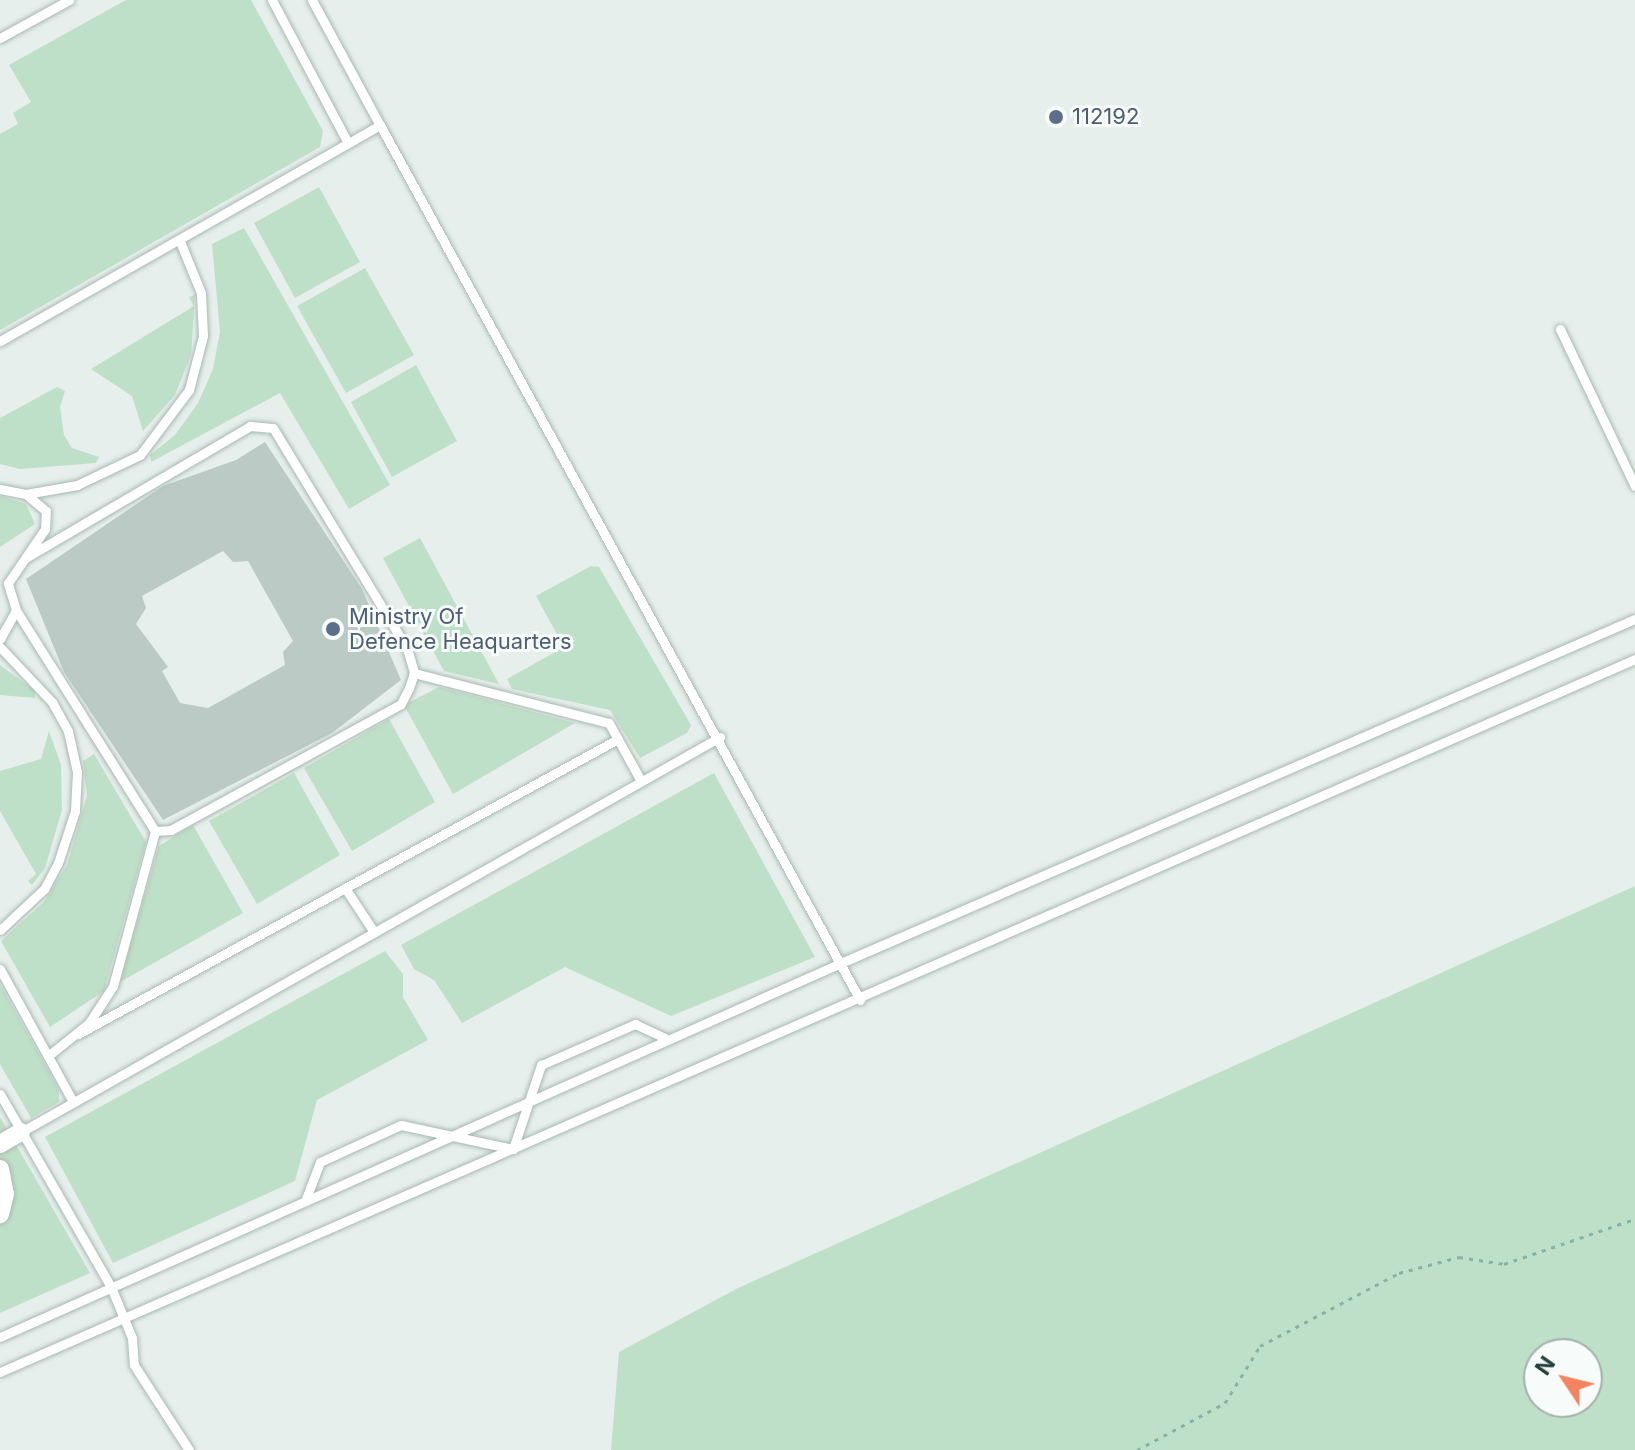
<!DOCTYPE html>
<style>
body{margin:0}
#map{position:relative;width:1635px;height:1450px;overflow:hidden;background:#e6efeb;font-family:Inter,sans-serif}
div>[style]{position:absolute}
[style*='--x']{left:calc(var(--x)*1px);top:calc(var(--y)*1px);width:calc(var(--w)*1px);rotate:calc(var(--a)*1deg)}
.green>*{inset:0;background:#bfe0c8}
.building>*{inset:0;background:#bbcac4}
.path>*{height:3px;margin-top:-1.5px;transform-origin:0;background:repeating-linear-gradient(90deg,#86b3a5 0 4px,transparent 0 10px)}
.roads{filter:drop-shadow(0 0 2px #a8b8b2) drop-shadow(0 0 2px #a8b8b2)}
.service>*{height:9px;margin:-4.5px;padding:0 4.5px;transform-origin:4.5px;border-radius:4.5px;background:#fff}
.minor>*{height:18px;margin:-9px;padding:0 9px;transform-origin:9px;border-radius:9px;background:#fff}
.dots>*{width:22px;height:22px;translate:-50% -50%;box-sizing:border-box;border:4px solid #f7fbf9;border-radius:50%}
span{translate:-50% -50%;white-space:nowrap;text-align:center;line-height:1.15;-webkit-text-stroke:6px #f7fbf9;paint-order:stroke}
.service-label{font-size:22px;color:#4e5e75}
.left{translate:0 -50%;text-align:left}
.north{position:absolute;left:1523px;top:1338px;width:80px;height:80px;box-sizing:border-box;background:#f7fbf9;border:2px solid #a3b1ad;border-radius:50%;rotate:305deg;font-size:22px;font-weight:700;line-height:32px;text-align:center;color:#24423a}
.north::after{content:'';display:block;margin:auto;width:28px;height:36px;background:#f4845f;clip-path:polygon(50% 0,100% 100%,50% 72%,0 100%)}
</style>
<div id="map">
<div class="green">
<div style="clip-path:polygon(126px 0,251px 0,323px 131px,320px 147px,0 330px,0 134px,18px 124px,13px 113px,31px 102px,9px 65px)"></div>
<div style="clip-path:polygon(319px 187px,360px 262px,295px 298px,254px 223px)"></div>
<div style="clip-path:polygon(244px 228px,390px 485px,349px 509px,280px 393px,151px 462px,150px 455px,175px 435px,198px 403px,213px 369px,220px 332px,212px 244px)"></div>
<div style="clip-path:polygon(365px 268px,414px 355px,346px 393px,297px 306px)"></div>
<div style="clip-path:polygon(195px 295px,191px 355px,175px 395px,143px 431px,132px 396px,91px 369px,194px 306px,189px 297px)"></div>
<div style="clip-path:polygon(416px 365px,457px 441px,392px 477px,351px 402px)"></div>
<div style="clip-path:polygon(57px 387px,65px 391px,60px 407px,64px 435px,72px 448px,99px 457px,96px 463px,20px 469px,0 464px,0 418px)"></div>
<div style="clip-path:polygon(0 496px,26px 504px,35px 524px,0 547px)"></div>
<div style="clip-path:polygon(420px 538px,499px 684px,444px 671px,383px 558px)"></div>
<div style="clip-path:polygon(591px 566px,599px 567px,691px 725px,687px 733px,640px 758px,610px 710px,512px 689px,507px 679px,564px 647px,536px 596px)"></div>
<div style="clip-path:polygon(0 665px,35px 691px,35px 698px,0 695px)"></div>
<div style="clip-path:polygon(439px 687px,575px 723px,453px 794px,404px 705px)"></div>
<div style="clip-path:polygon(389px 719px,435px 802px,352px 851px,304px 768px)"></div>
<div style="clip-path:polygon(49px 731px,61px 765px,62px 810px,45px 868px,32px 885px,28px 881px,36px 874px,0 811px,0 771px,41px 759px)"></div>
<div style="clip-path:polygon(94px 754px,146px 842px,104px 991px,50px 1027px,1px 941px,44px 902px,67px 865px,87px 796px,83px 761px)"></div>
<div style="clip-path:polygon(294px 773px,340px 855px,257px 904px,209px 821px)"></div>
<div style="clip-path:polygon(714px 773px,815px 957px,671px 1016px,565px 967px,462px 1023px,434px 980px,414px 969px,401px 945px)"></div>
<div style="clip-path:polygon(193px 825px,243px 913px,120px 982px,159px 846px)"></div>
<div style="clip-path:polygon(evenodd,1635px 886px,1635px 1450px,611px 1450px,619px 1352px,738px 1288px,1635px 886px,1587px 1354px,1587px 1402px,1539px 1402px,1539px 1354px,1587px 1354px)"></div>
<div style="clip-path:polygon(385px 951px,403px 974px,403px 997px,428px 1040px,317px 1100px,295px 1181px,113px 1263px,45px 1137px)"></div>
<div style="clip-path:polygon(0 984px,59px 1090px,59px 1102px,31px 1118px,0 1064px)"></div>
<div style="clip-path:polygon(0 1117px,90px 1273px,0 1313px)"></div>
</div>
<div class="building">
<div style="clip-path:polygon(evenodd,265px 442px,362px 589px,401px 680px,332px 733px,163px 820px,64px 672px,26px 579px,163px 486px,236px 460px,265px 442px,223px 551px,233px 562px,248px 561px,293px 641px,283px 652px,285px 665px,208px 708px,180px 703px,162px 671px,168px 667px,136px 624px,146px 608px,142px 596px,223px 551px)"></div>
</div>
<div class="path">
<div style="--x:1137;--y:1450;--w:100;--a:-28.1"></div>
<div style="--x:1225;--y:1403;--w:67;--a:-58.4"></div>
<div style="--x:1260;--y:1346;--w:157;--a:-27.7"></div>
<div style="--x:1399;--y:1273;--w:62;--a:-14.9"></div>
<div style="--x:1459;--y:1257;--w:46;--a:8.8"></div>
<div style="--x:1504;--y:1264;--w:139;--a:-19"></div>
</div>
<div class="roads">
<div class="service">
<div style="--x:272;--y:0;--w:162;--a:62"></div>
<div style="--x:312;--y:0;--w:142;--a:61.5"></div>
<div style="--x:0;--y:38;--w:79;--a:-28.8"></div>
<div style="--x:1560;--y:329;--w:174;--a:64.5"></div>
<div style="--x:0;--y:341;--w:437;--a:-29.6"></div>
<div style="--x:380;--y:125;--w:998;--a:61.25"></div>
<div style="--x:0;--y:489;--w:26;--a:11"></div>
<div style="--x:27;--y:557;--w:259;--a:-30.4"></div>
<div style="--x:250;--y:426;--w:23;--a:5"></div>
<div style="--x:273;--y:428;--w:258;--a:58.7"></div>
<div style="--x:407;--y:648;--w:26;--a:74"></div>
<div style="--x:414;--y:673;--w:16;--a:108"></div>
<div style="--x:409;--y:688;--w:18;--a:117"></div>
<div style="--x:401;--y:704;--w:262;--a:151.3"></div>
<div style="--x:171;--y:830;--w:16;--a:176"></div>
<div style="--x:155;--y:831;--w:261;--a:-122.2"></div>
<div style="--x:16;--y:610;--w:28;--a:-107"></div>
<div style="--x:8;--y:583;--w:65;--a:-55.6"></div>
<div style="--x:45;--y:529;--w:18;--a:-87"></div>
<div style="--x:46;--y:511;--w:26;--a:-140"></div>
<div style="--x:26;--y:494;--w:52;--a:-10"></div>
<div style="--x:77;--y:485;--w:70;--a:-25.5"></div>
<div style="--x:140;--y:455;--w:81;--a:-53"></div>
<div style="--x:189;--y:390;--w:56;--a:-75.5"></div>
<div style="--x:203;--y:336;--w:43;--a:-92.7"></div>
<div style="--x:201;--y:293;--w:58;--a:-112.2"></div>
<div style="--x:0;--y:639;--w:33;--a:-61"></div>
<div style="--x:0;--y:647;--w:76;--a:46.6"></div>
<div style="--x:52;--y:702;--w:33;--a:61"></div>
<div style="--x:68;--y:731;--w:42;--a:77.6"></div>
<div style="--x:77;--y:772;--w:39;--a:93"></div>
<div style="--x:75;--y:811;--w:55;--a:108.1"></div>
<div style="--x:58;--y:863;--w:30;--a:118"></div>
<div style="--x:44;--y:889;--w:60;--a:137"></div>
<div style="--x:414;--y:673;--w:201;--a:14.4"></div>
<div style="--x:609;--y:723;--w:66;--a:61.1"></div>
<div style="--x:345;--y:888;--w:53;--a:56.6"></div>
<div style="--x:0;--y:969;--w:152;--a:61.2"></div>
<div style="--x:78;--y:1034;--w:615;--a:-28.65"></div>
<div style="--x:48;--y:1056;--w:53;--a:-38.8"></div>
<div style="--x:89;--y:1023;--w:44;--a:-57"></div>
<div style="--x:113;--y:986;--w:161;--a:-74.8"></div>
<div style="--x:0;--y:1094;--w:223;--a:60.1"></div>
<div style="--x:111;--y:1287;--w:55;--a:67.6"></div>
<div style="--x:132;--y:1338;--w:27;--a:86"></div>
<div style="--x:134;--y:1365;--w:101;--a:57.1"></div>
<div style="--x:21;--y:1132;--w:803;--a:-29.47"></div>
<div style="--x:305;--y:1201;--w:42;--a:-69"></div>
<div style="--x:320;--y:1162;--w:89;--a:-24.6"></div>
<div style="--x:401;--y:1125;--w:115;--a:12.1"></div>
<div style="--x:513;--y:1149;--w:89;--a:-71.6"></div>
<div style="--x:541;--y:1065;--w:103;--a:-23.6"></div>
<div style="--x:635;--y:1024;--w:35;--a:25"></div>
<div style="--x:0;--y:1337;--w:923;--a:-23.98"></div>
<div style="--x:843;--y:962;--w:863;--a:-23.42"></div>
<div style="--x:0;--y:1372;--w:1784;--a:-23.56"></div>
</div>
<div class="minor">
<div style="--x:0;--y:1144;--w:24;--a:-30"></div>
<div style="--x:0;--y:1169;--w:25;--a:79"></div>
<div style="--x:5;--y:1194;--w:21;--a:104"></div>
</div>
</div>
<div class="dots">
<div style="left:1056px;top:117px;background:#5c6f8a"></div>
<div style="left:333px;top:629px;background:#5c6f8a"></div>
</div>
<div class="service-label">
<span class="left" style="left:1072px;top:117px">112192</span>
<span class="left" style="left:349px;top:629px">Ministry Of<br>Defence Heaquarters</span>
</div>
<div class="north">N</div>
</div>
